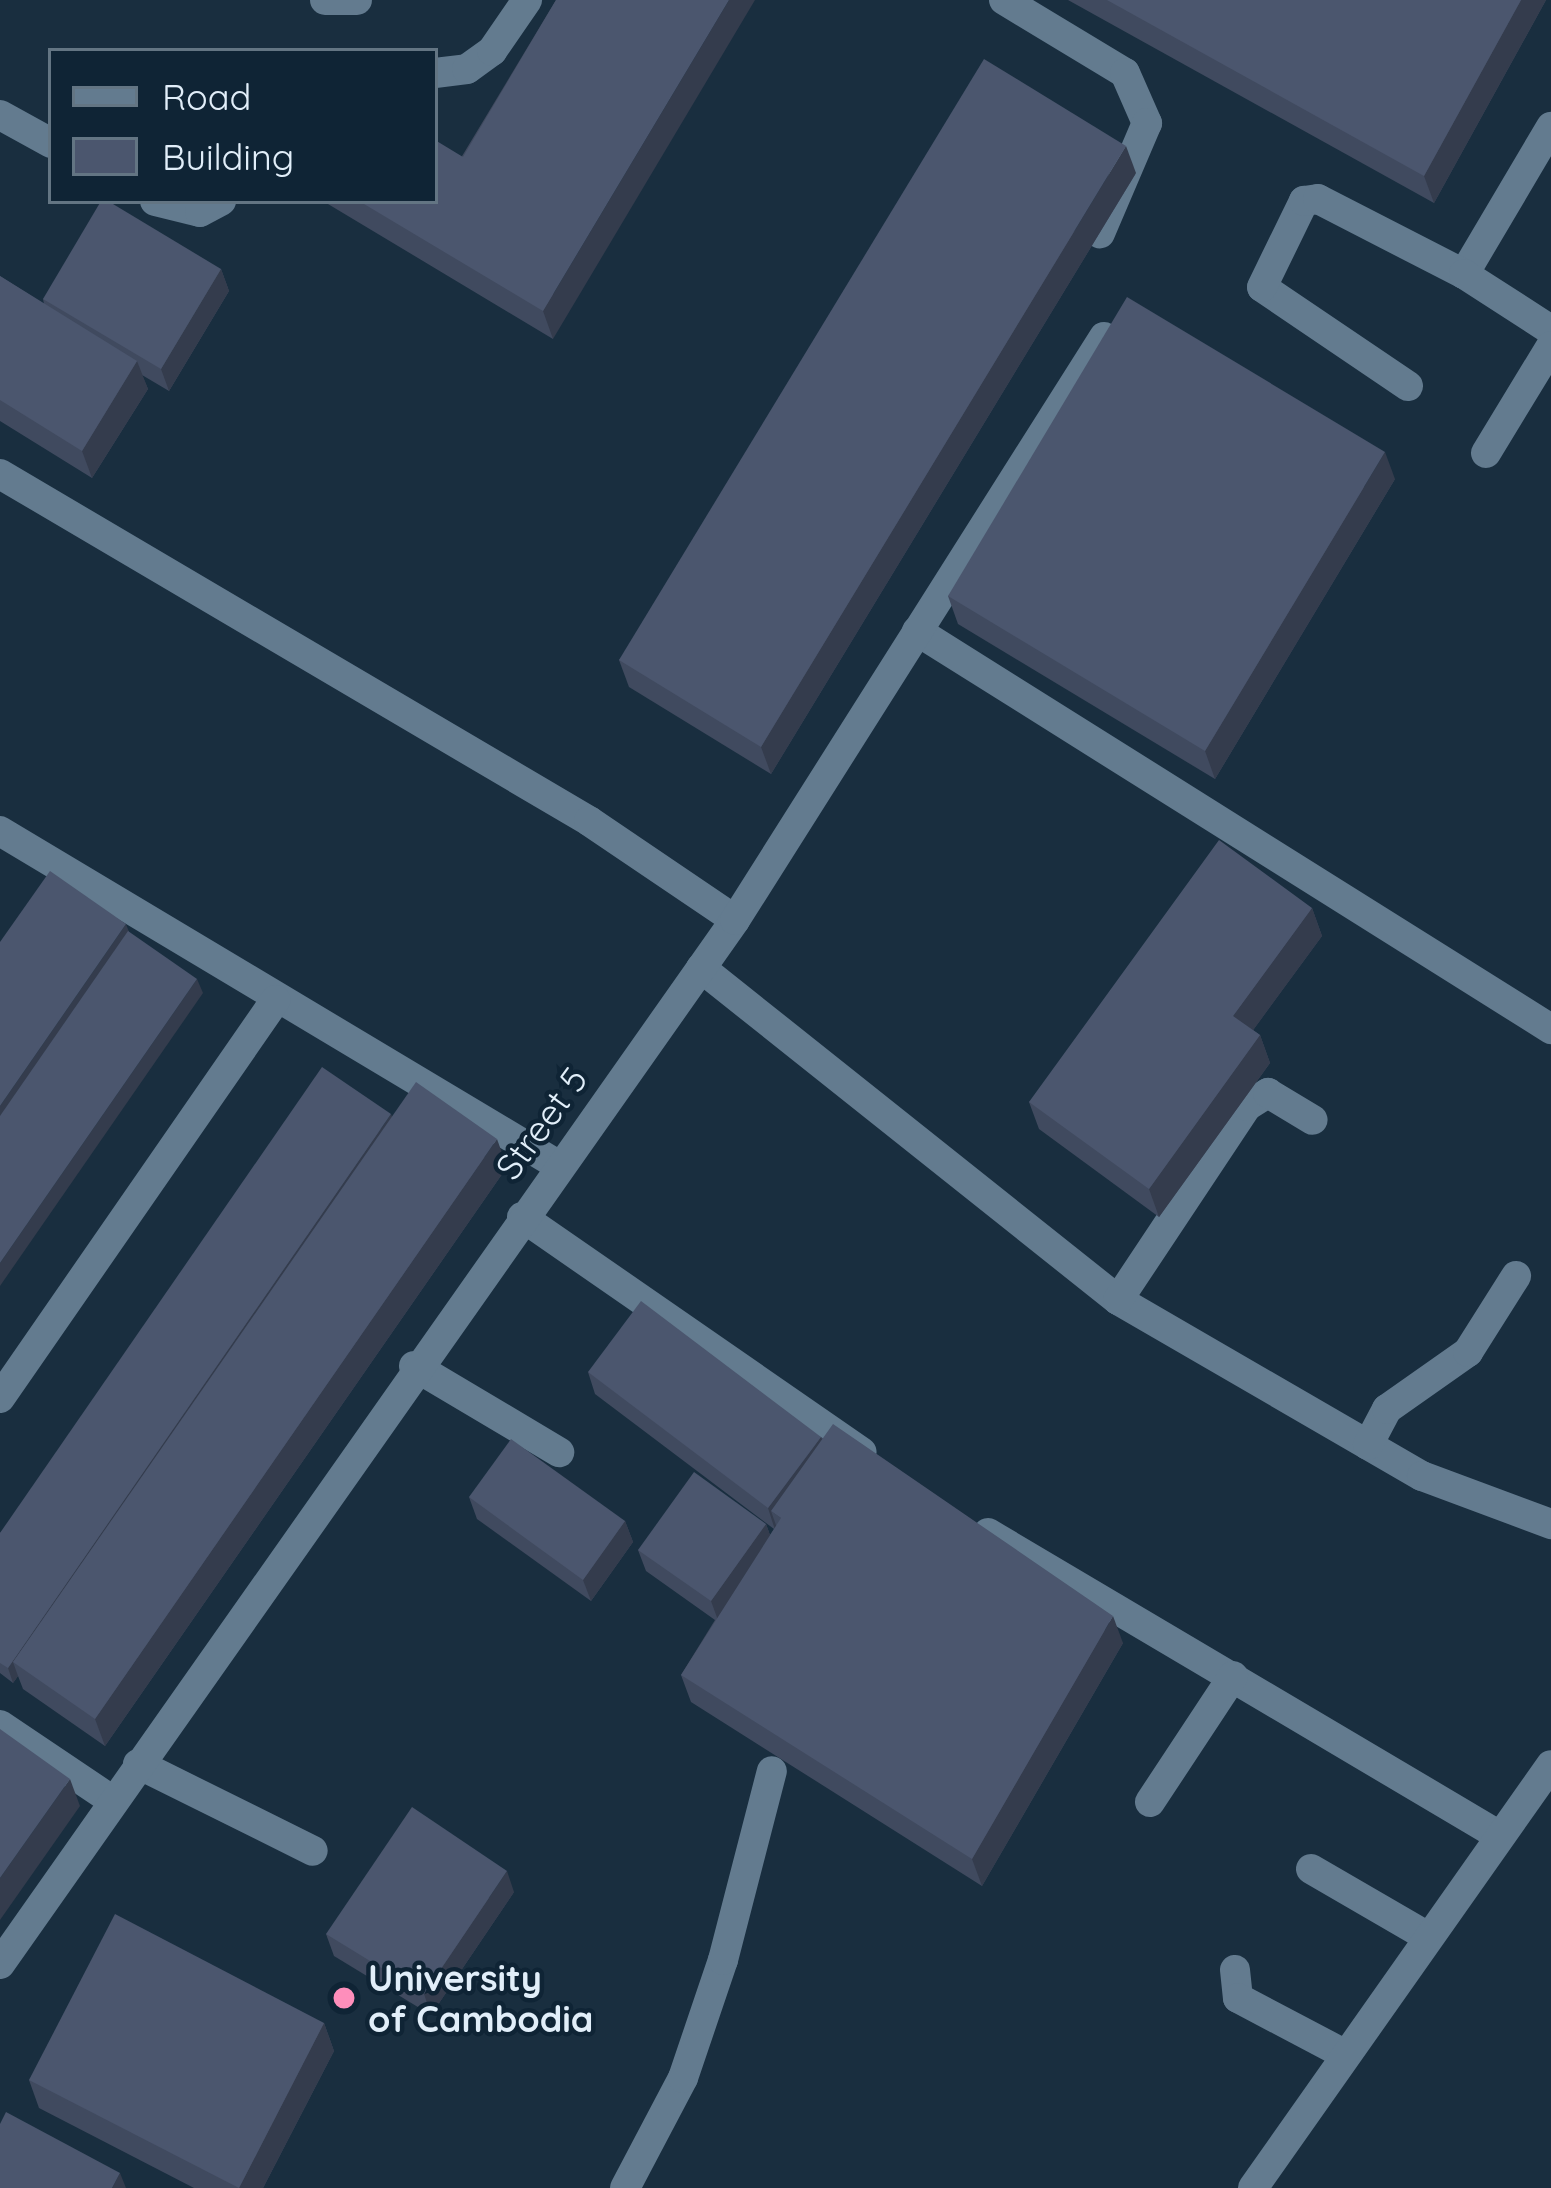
<!DOCTYPE html>
<style>
body{margin:0}
#map{position:relative;width:1551px;height:2188px;overflow:hidden;background:#192e3f;font-family:Quicksand,sans-serif}
div>[style]{position:absolute}
[style*='--x']{left:calc(var(--x)*1px);top:calc(var(--y)*1px);width:calc(var(--w)*1px);rotate:calc(var(--a)*1deg)}
.minor>*{height:30px;margin:-15px;padding:0 15px;transform-origin:15px;border-radius:15px;background:#637b8f}
.wall>*{inset:0;background:#404a5f}
.shaded-wall>*{inset:0;background:#343c4d}
.building>*{inset:0;background:#4b566e}
.dots>*{width:33px;height:33px;translate:-50% -50%;box-sizing:border-box;border:6px solid #0f2435;border-radius:50%}
span{translate:-50% -50%;white-space:nowrap;text-align:center;line-height:1.15;-webkit-text-stroke:9px #0f2435;paint-order:stroke}
.street-label{font-size:36px;color:#e1eef9}
.poi-label{font-size:36px;color:#e1eef9;font-weight:700}
.left{translate:0 -50%;text-align:left}
.legend{position:absolute;left:48px;top:48px;width:390px;height:156px;box-sizing:border-box;background:#0f2435;border:3px solid #637583;margin:0;padding:15px 21px;list-style:none;font-size:36px;color:#e1eef9}
.legend li{display:flex;align-items:center;gap:24px;height:60px}
.legend b{width:60px;border:3px solid #637583}
</style>
<div id="map">
<div class="minor">
<div style="--x:325;--y:0;--w:32;--a:0"></div>
<div style="--x:1004;--y:0;--w:141;--a:31.1"></div>
<div style="--x:1125;--y:73;--w:55;--a:66.3"></div>
<div style="--x:1147;--y:123;--w:120;--a:113.1"></div>
<div style="--x:435;--y:73;--w:32;--a:-7"></div>
<div style="--x:467;--y:69;--w:31;--a:-36"></div>
<div style="--x:492;--y:51;--w:62;--a:-55.5"></div>
<div style="--x:0;--y:115;--w:58;--a:28.8"></div>
<div style="--x:155;--y:201;--w:46;--a:13.7"></div>
<div style="--x:200;--y:212;--w:24;--a:-28"></div>
<div style="--x:1464;--y:274;--w:171;--a:-59.4"></div>
<div style="--x:1408;--y:386;--w:176;--a:-145.9"></div>
<div style="--x:1262;--y:287;--w:96;--a:-64"></div>
<div style="--x:1304;--y:201;--w:14;--a:-8"></div>
<div style="--x:1318;--y:199;--w:164;--a:27.2"></div>
<div style="--x:1464;--y:274;--w:103;--a:32.8"></div>
<div style="--x:1486;--y:453;--w:125;--a:-58.7"></div>
<div style="--x:0;--y:474;--w:684;--a:30.5"></div>
<div style="--x:589;--y:821;--w:176;--a:34.1"></div>
<div style="--x:917;--y:631;--w:749;--a:32.12"></div>
<div style="--x:0;--y:831;--w:650;--a:30.9"></div>
<div style="--x:701;--y:968;--w:533;--a:38.53"></div>
<div style="--x:1118;--y:1300;--w:351;--a:30.1"></div>
<div style="--x:1422;--y:1476;--w:138;--a:20.4"></div>
<div style="--x:522;--y:1217;--w:413;--a:34.7"></div>
<div style="--x:1118;--y:1300;--w:233;--a:-56.4"></div>
<div style="--x:1247;--y:1106;--w:25;--a:-32"></div>
<div style="--x:1268;--y:1093;--w:52;--a:31"></div>
<div style="--x:414;--y:1366;--w:169;--a:30.7"></div>
<div style="--x:0;--y:1398;--w:484;--a:-55.3"></div>
<div style="--x:1368;--y:1445;--w:41;--a:-62.2"></div>
<div style="--x:1387;--y:1409;--w:99;--a:-35.1"></div>
<div style="--x:1468;--y:1352;--w:90;--a:-57.7"></div>
<div style="--x:988;--y:1533;--w:595;--a:30.62"></div>
<div style="--x:0;--y:1725;--w:136;--a:33.9"></div>
<div style="--x:138;--y:1764;--w:195;--a:26.4"></div>
<div style="--x:1150;--y:1802;--w:151;--a:-56.6"></div>
<div style="--x:1311;--y:1869;--w:132;--a:30.1"></div>
<div style="--x:0;--y:1964;--w:1277;--a:-54.85"></div>
<div style="--x:735;--y:920;--w:690;--a:-57.67"></div>
<div style="--x:1235;--y:1970;--w:28;--a:84"></div>
<div style="--x:1238;--y:1998;--w:122;--a:27.8"></div>
<div style="--x:625;--y:2188;--w:124;--a:-62.2"></div>
<div style="--x:683;--y:2078;--w:125;--a:-71.3"></div>
<div style="--x:723;--y:1960;--w:195;--a:-75.5"></div>
<div style="--x:1253;--y:2188;--w:517;--a:-54.84"></div>
</div>
<div class="wall">
<div style="clip-path:polygon(556px 0,553px 339px,323px 201px,435px 201px)"></div>
<div style="clip-path:polygon(1068px 0,1546px 0,1434px 203px)"></div>
<div style="clip-path:polygon(1136px 173px,771px 774px,629px 687px,619px 660px)"></div>
<div style="clip-path:polygon(221px 269px,229px 291px,169px 391px,142px 375px,148px 389px,92px 478px,0 421px,0 276px,44px 304px,43px 299px)"></div>
<div style="clip-path:polygon(1395px 479px,1215px 779px,958px 624px,948px 596px)"></div>
<div style="clip-path:polygon(1312px 908px,1322px 936px,1253px 1030px,1260px 1035px,1270px 1063px,1159px 1217px,1039px 1129px,1029px 1102px)"></div>
<div style="clip-path:polygon(392px 1117px,507px 1167px,105px 1746px,23px 1689px,18px 1676px,13px 1683px,0 1673px,0 1533px)"></div>
<div style="clip-path:polygon(588px 1372px,821px 1437px,1123px 1643px,982px 1886px,691px 1702px,681px 1675px,715px 1620px,646px 1571px,638px 1550px,766px 1524px,770px 1535px,774px 1529px,595px 1394px)"></div>
<div style="clip-path:polygon(469px 1497px,625px 1521px,633px 1542px,591px 1601px,477px 1519px)"></div>
<div style="clip-path:polygon(514px 1892px,431px 2015px,334px 1956px,326px 1934px)"></div>
<div style="clip-path:polygon(324px 2023px,334px 2051px,263px 2188px,194px 2188px,39px 2108px,29px 2080px)"></div>
</div>
<div class="shaded-wall">
<div style="clip-path:polygon(729px 0,755px 0,553px 339px,543px 311px)"></div>
<div style="clip-path:polygon(1521px 0,1546px 0,1434px 203px,1424px 176px)"></div>
<div style="clip-path:polygon(1126px 146px,1136px 173px,771px 774px,761px 747px)"></div>
<div style="clip-path:polygon(221px 269px,229px 291px,169px 391px,161px 369px)"></div>
<div style="clip-path:polygon(137px 361px,148px 389px,92px 478px,82px 451px)"></div>
<div style="clip-path:polygon(1385px 452px,1395px 479px,1215px 779px,1205px 751px)"></div>
<div style="clip-path:polygon(1312px 908px,1322px 936px,1243px 1044px,1233px 1016px)"></div>
<div style="clip-path:polygon(126px 924px,134px 945px,0 1138px,0 1106px)"></div>
<div style="clip-path:polygon(197px 979px,203px 993px,0 1286px,0 1263px)"></div>
<div style="clip-path:polygon(1260px 1035px,1270px 1063px,1159px 1217px,1149px 1189px)"></div>
<div style="clip-path:polygon(391px 1114px,397px 1129px,13px 1662px,18px 1676px,13px 1683px,8px 1668px)"></div>
<div style="clip-path:polygon(497px 1139px,507px 1167px,105px 1746px,95px 1719px)"></div>
<div style="clip-path:polygon(821px 1437px,829px 1458px,781px 1518px,771px 1511px,777px 1528px,775px 1530px,768px 1508px)"></div>
<div style="clip-path:polygon(625px 1521px,633px 1542px,591px 1601px,583px 1580px)"></div>
<div style="clip-path:polygon(766px 1524px,774px 1546px,719px 1623px,711px 1601px)"></div>
<div style="clip-path:polygon(1113px 1616px,1123px 1643px,982px 1886px,972px 1859px)"></div>
<div style="clip-path:polygon(70px 1779px,80px 1806px,0 1920px,0 1878px)"></div>
<div style="clip-path:polygon(507px 1871px,514px 1892px,431px 2015px,424px 1994px)"></div>
<div style="clip-path:polygon(324px 2023px,334px 2051px,263px 2188px,239px 2188px)"></div>
<div style="clip-path:polygon(120px 2173px,126px 2188px,112px 2188px)"></div>
</div>
<div class="building">
<div style="clip-path:polygon(556px 0,729px 0,543px 311px,359px 201px,435px 201px,435px 140px,463px 157px)"></div>
<div style="clip-path:polygon(1107px 0,1521px 0,1424px 176px)"></div>
<div style="clip-path:polygon(984px 59px,1126px 146px,761px 747px,619px 660px)"></div>
<div style="clip-path:polygon(101px 201px,108px 201px,221px 269px,161px 369px,43px 299px)"></div>
<div style="clip-path:polygon(0 276px,137px 361px,82px 451px,0 400px)"></div>
<div style="clip-path:polygon(1127px 297px,1385px 452px,1205px 751px,948px 596px)"></div>
<div style="clip-path:polygon(1219px 840px,1312px 908px,1233px 1016px,1260px 1035px,1149px 1189px,1029px 1102px)"></div>
<div style="clip-path:polygon(50px 871px,126px 924px,0 1106px,0 942px)"></div>
<div style="clip-path:polygon(128px 931px,197px 979px,0 1263px,0 1116px)"></div>
<div style="clip-path:polygon(322px 1067px,391px 1114px,8px 1668px,0 1663px,0 1533px)"></div>
<div style="clip-path:polygon(416px 1082px,497px 1139px,95px 1719px,13px 1662px)"></div>
<div style="clip-path:polygon(641px 1301px,821px 1437px,768px 1508px,588px 1372px)"></div>
<div style="clip-path:polygon(833px 1424px,1113px 1616px,972px 1859px,681px 1675px,781px 1518px,771px 1511px)"></div>
<div style="clip-path:polygon(511px 1439px,625px 1521px,583px 1580px,469px 1497px)"></div>
<div style="clip-path:polygon(694px 1472px,766px 1524px,711px 1601px,638px 1550px)"></div>
<div style="clip-path:polygon(0 1729px,70px 1779px,0 1878px)"></div>
<div style="clip-path:polygon(412px 1807px,507px 1871px,424px 1994px,326px 1934px)"></div>
<div style="clip-path:polygon(115px 1914px,324px 2023px,239px 2188px,29px 2080px)"></div>
<div style="clip-path:polygon(6px 2112px,120px 2173px,112px 2188px,0 2188px,0 2124px)"></div>
</div>
<div class="dots">
<div style="left:344px;top:1998px;background:#fe8ebb"></div>
</div>
<div class="street-label">
<span style="left:541px;top:1123px;rotate:-54deg">Street 5</span>
</div>
<div class="poi-label">
<span class="left" style="left:368px;top:1998px">University<br>of Cambodia</span>
</div>
<ul class="legend">
<li><b style="height:15px;background:#637b8f"></b>Road</li>
<li><b style="height:33px;background:#4b566e"></b>Building</li>
</ul>
</div>
